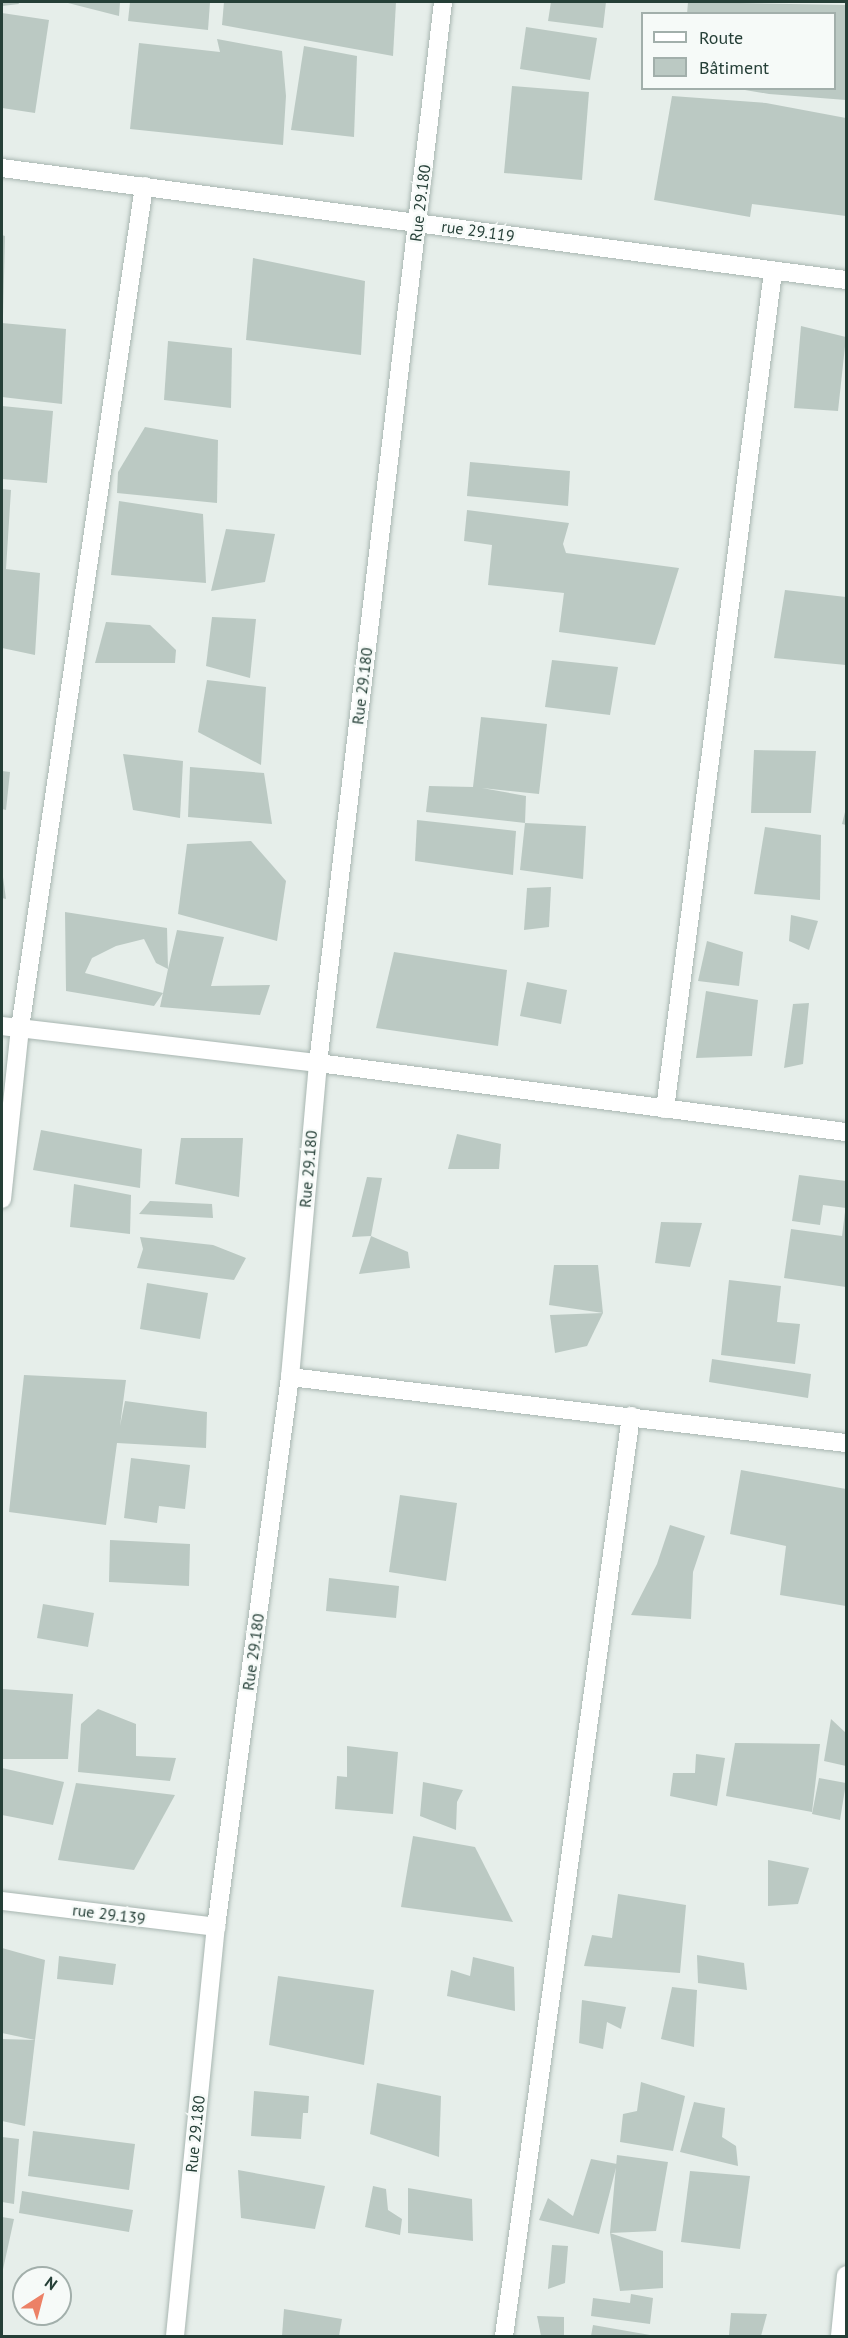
<!DOCTYPE html>
<meta charset="utf-8">
<style>
body{margin:0}
#map{position:relative;width:848px;height:2338px;overflow:hidden;background:#e6eeea;font-family:"PT Sans",sans-serif}
div>[style]{position:absolute}
[style*='--x']{left:calc(var(--x)*1px);top:calc(var(--y)*1px);width:calc(var(--w)*1px);rotate:calc(var(--a)*1deg)}
.building>*{inset:0;background:#bbc9c3}
.roads{filter:drop-shadow(0 0 2px #a8b6b1) drop-shadow(0 0 2px #a8b6b1)}
.minor>*{height:18px;margin:-9px;padding:0 9px;transform-origin:9px;border-radius:9px;background:#fff}
span{translate:-50% -50%;white-space:nowrap;text-align:center;line-height:1.15;-webkit-text-stroke:5px #f6faf8;paint-order:stroke}
.street-label{font-size:16px;color:#253f37}
.frame{position:absolute;inset:0;border:3px solid #253f37;pointer-events:none}
.legend{position:absolute;left:641px;top:12px;width:195px;height:78px;box-sizing:border-box;background:#f6faf8;border:2px solid #a2afab;margin:0;padding:8px 10px;list-style:none;font-size:18px;color:#253f37}
.legend li{display:flex;align-items:center;gap:12px;height:30px}
.legend b{width:30px;border:2px solid #a2afab}
.north{position:absolute;left:12px;top:2266px;width:60px;height:60px;box-sizing:border-box;background:#f6faf8;border:2px solid #a2afab;border-radius:50%;rotate:36deg;font-size:16px;font-weight:700;line-height:24px;text-align:center;color:#253f37}
.north::after{content:'';display:block;margin:auto;width:21px;height:27px;background:#ec8166;clip-path:polygon(50% 0,100% 100%,50% 72%,0 100%)}
</style>
<div id="map">
<div class="building">
<div style="clip-path:polygon(2px 2px,18px 2px,19px 4px,2px 6px)"></div>
<div style="clip-path:polygon(64px 2px,120px 2px,119px 16px)"></div>
<div style="clip-path:polygon(130px 2px,210px 2px,208px 30px,128px 21px)"></div>
<div style="clip-path:polygon(224px 2px,396px 2px,393px 56px,222px 25px)"></div>
<div style="clip-path:polygon(551px 2px,606px 2px,603px 28px,548px 21px)"></div>
<div style="clip-path:polygon(688px 2px,846px 5px,846px 100px,769px 94px,745px 90px,834px 88px,834px 14px,687px 14px)"></div>
<div style="clip-path:polygon(2px 13px,49px 20px,35px 113px,2px 108px)"></div>
<div style="clip-path:polygon(526px 27px,597px 38px,590px 80px,520px 69px)"></div>
<div style="clip-path:polygon(217px 39px,282px 51px,286px 96px,283px 145px,130px 129px,139px 43px,220px 52px)"></div>
<div style="clip-path:polygon(304px 46px,357px 56px,354px 137px,291px 130px)"></div>
<div style="clip-path:polygon(512px 86px,589px 92px,582px 180px,504px 173px)"></div>
<div style="clip-path:polygon(672px 96px,766px 103px,846px 118px,846px 216px,752px 204px,750px 217px,654px 200px)"></div>
<div style="clip-path:polygon(2px 235px,5px 236px,3px 316px,2px 316px)"></div>
<div style="clip-path:polygon(253px 258px,365px 281px,361px 355px,246px 340px)"></div>
<div style="clip-path:polygon(2px 323px,66px 329px,62px 404px,2px 397px)"></div>
<div style="clip-path:polygon(801px 326px,846px 337px,838px 411px,794px 408px)"></div>
<div style="clip-path:polygon(168px 341px,232px 348px,231px 408px,164px 400px)"></div>
<div style="clip-path:polygon(2px 406px,53px 411px,47px 483px,2px 479px)"></div>
<div style="clip-path:polygon(145px 427px,218px 440px,217px 503px,117px 493px,118px 472px)"></div>
<div style="clip-path:polygon(470px 462px,570px 471px,568px 506px,467px 496px)"></div>
<div style="clip-path:polygon(2px 489px,11px 490px,6px 569px,40px 573px,35px 655px,2px 648px)"></div>
<div style="clip-path:polygon(119px 501px,203px 514px,206px 583px,111px 575px)"></div>
<div style="clip-path:polygon(467px 510px,569px 523px,563px 544px,566px 553px,679px 568px,655px 645px,559px 632px,564px 593px,488px 585px,492px 545px,464px 541px)"></div>
<div style="clip-path:polygon(226px 529px,275px 534px,265px 582px,211px 591px)"></div>
<div style="clip-path:polygon(785px 590px,846px 597px,846px 665px,774px 658px)"></div>
<div style="clip-path:polygon(212px 617px,256px 619px,250px 678px,206px 666px)"></div>
<div style="clip-path:polygon(106px 622px,150px 625px,176px 650px,175px 663px,95px 663px)"></div>
<div style="clip-path:polygon(552px 660px,618px 667px,610px 715px,545px 707px)"></div>
<div style="clip-path:polygon(207px 680px,266px 687px,261px 765px,198px 732px)"></div>
<div style="clip-path:polygon(481px 717px,547px 724px,539px 794px,482px 788px,526px 796px,525px 823px,426px 812px,429px 786px,473px 787px)"></div>
<div style="clip-path:polygon(754px 750px,816px 751px,811px 813px,751px 813px)"></div>
<div style="clip-path:polygon(123px 754px,183px 761px,180px 818px,133px 810px)"></div>
<div style="clip-path:polygon(190px 767px,264px 773px,272px 824px,188px 817px)"></div>
<div style="clip-path:polygon(2px 771px,10px 772px,6px 810px,2px 809px)"></div>
<div style="clip-path:polygon(846px 808px,846px 825px,842px 824px)"></div>
<div style="clip-path:polygon(417px 820px,516px 831px,513px 875px,415px 861px)"></div>
<div style="clip-path:polygon(525px 823px,586px 826px,583px 879px,520px 870px)"></div>
<div style="clip-path:polygon(765px 827px,821px 835px,820px 900px,754px 894px)"></div>
<div style="clip-path:polygon(251px 841px,286px 881px,277px 941px,178px 914px,187px 844px)"></div>
<div style="clip-path:polygon(2px 877px,3px 877px,6px 899px,2px 898px)"></div>
<div style="clip-path:polygon(551px 887px,549px 927px,524px 930px,527px 888px)"></div>
<div style="clip-path:polygon(evenodd,65px 912px,167px 928px,168px 969px,177px 930px,224px 937px,211px 986px,270px 985px,260px 1015px,160px 1007px,163px 993px,154px 1006px,66px 991px,65px 912px,144px 939px,156px 963px,168px 969px,163px 993px,85px 973px,92px 958px,116px 946px,144px 939px)"></div>
<div style="clip-path:polygon(791px 915px,818px 921px,809px 950px,789px 941px)"></div>
<div style="clip-path:polygon(707px 941px,743px 952px,739px 986px,698px 981px)"></div>
<div style="clip-path:polygon(394px 952px,507px 970px,498px 1046px,376px 1028px)"></div>
<div style="clip-path:polygon(527px 982px,567px 990px,561px 1024px,520px 1016px)"></div>
<div style="clip-path:polygon(706px 991px,758px 1000px,752px 1056px,696px 1058px)"></div>
<div style="clip-path:polygon(809px 1003px,803px 1064px,784px 1068px,793px 1004px)"></div>
<div style="clip-path:polygon(41px 1130px,142px 1149px,140px 1188px,33px 1170px)"></div>
<div style="clip-path:polygon(457px 1134px,501px 1144px,499px 1169px,448px 1169px)"></div>
<div style="clip-path:polygon(181px 1138px,243px 1138px,239px 1197px,175px 1184px)"></div>
<div style="clip-path:polygon(799px 1175px,846px 1181px,846px 1208px,823px 1205px,820px 1225px,792px 1221px)"></div>
<div style="clip-path:polygon(367px 1177px,382px 1178px,371px 1236px,352px 1237px)"></div>
<div style="clip-path:polygon(74px 1184px,131px 1195px,130px 1234px,70px 1227px)"></div>
<div style="clip-path:polygon(150px 1201px,212px 1204px,213px 1218px,139px 1214px)"></div>
<div style="clip-path:polygon(845px 1212px,846px 1287px,784px 1278px,791px 1229px,842px 1236px)"></div>
<div style="clip-path:polygon(661px 1222px,702px 1223px,690px 1267px,655px 1263px)"></div>
<div style="clip-path:polygon(371px 1236px,408px 1252px,410px 1268px,359px 1274px)"></div>
<div style="clip-path:polygon(140px 1237px,213px 1245px,246px 1258px,234px 1280px,137px 1268px,143px 1249px)"></div>
<div style="clip-path:polygon(554px 1265px,598px 1265px,603px 1313px,549px 1305px)"></div>
<div style="clip-path:polygon(729px 1280px,781px 1286px,777px 1322px,800px 1324px,795px 1364px,721px 1355px)"></div>
<div style="clip-path:polygon(147px 1283px,208px 1293px,200px 1339px,140px 1329px)"></div>
<div style="clip-path:polygon(603px 1313px,587px 1346px,555px 1353px,550px 1315px)"></div>
<div style="clip-path:polygon(712px 1359px,811px 1374px,808px 1398px,709px 1382px)"></div>
<div style="clip-path:polygon(24px 1375px,126px 1380px,120px 1426px,125px 1401px,207px 1412px,206px 1448px,117px 1443px,106px 1525px,9px 1512px)"></div>
<div style="clip-path:polygon(131px 1458px,190px 1465px,185px 1509px,159px 1506px,157px 1523px,124px 1518px)"></div>
<div style="clip-path:polygon(741px 1470px,846px 1489px,846px 1606px,780px 1595px,786px 1546px,730px 1534px)"></div>
<div style="clip-path:polygon(400px 1495px,457px 1503px,446px 1581px,389px 1572px)"></div>
<div style="clip-path:polygon(670px 1525px,705px 1536px,693px 1572px,691px 1619px,631px 1615px,657px 1564px)"></div>
<div style="clip-path:polygon(110px 1540px,190px 1544px,189px 1586px,109px 1582px)"></div>
<div style="clip-path:polygon(329px 1578px,399px 1586px,396px 1618px,326px 1611px)"></div>
<div style="clip-path:polygon(43px 1604px,94px 1613px,88px 1647px,37px 1638px)"></div>
<div style="clip-path:polygon(2px 1689px,73px 1694px,68px 1759px,2px 1759px)"></div>
<div style="clip-path:polygon(98px 1709px,136px 1724px,136px 1756px,176px 1758px,170px 1781px,78px 1772px,81px 1724px)"></div>
<div style="clip-path:polygon(831px 1719px,846px 1733px,846px 1766px,824px 1761px)"></div>
<div style="clip-path:polygon(735px 1743px,820px 1744px,812px 1812px,726px 1796px)"></div>
<div style="clip-path:polygon(347px 1746px,398px 1752px,393px 1814px,335px 1809px,337px 1776px,347px 1777px)"></div>
<div style="clip-path:polygon(696px 1754px,725px 1758px,717px 1806px,670px 1796px,673px 1773px,695px 1773px)"></div>
<div style="clip-path:polygon(2px 1768px,64px 1782px,53px 1825px,2px 1815px)"></div>
<div style="clip-path:polygon(819px 1778px,846px 1783px,840px 1820px,812px 1814px)"></div>
<div style="clip-path:polygon(423px 1782px,463px 1790px,457px 1802px,456px 1830px,420px 1816px)"></div>
<div style="clip-path:polygon(76px 1783px,175px 1795px,134px 1870px,58px 1860px)"></div>
<div style="clip-path:polygon(413px 1836px,475px 1847px,513px 1922px,401px 1907px)"></div>
<div style="clip-path:polygon(768px 1860px,809px 1868px,798px 1904px,768px 1906px)"></div>
<div style="clip-path:polygon(618px 1894px,686px 1905px,680px 1973px,584px 1966px,592px 1935px,612px 1938px)"></div>
<div style="clip-path:polygon(2px 1948px,45px 1960px,35px 2040px,2px 2033px)"></div>
<div style="clip-path:polygon(697px 1955px,744px 1963px,747px 1990px,698px 1983px)"></div>
<div style="clip-path:polygon(59px 1956px,116px 1964px,113px 1985px,57px 1979px)"></div>
<div style="clip-path:polygon(473px 1957px,514px 1967px,515px 2011px,447px 1996px,451px 1970px,470px 1976px)"></div>
<div style="clip-path:polygon(278px 1976px,374px 1990px,364px 2065px,269px 2045px)"></div>
<div style="clip-path:polygon(672px 1987px,697px 1990px,694px 2047px,661px 2039px)"></div>
<div style="clip-path:polygon(582px 2000px,626px 2007px,621px 2029px,607px 2022px,603px 2049px,579px 2043px)"></div>
<div style="clip-path:polygon(2px 2039px,35px 2040px,25px 2126px,2px 2121px)"></div>
<div style="clip-path:polygon(641px 2082px,685px 2096px,673px 2151px,620px 2142px,623px 2114px,637px 2111px)"></div>
<div style="clip-path:polygon(377px 2083px,441px 2096px,439px 2157px,370px 2134px)"></div>
<div style="clip-path:polygon(254px 2091px,309px 2096px,308px 2113px,303px 2113px,301px 2139px,251px 2136px)"></div>
<div style="clip-path:polygon(694px 2102px,725px 2108px,722px 2137px,736px 2146px,738px 2166px,680px 2152px)"></div>
<div style="clip-path:polygon(33px 2131px,135px 2144px,129px 2190px,28px 2176px)"></div>
<div style="clip-path:polygon(2px 2137px,19px 2139px,14px 2204px,2px 2202px)"></div>
<div style="clip-path:polygon(617px 2155px,668px 2162px,656px 2231px,610px 2233px)"></div>
<div style="clip-path:polygon(591px 2159px,617px 2164px,599px 2234px,539px 2220px,548px 2198px,573px 2216px)"></div>
<div style="clip-path:polygon(238px 2170px,325px 2186px,315px 2229px,241px 2218px)"></div>
<div style="clip-path:polygon(690px 2171px,750px 2176px,740px 2249px,681px 2242px)"></div>
<div style="clip-path:polygon(373px 2186px,386px 2189px,388px 2210px,402px 2219px,400px 2235px,365px 2227px)"></div>
<div style="clip-path:polygon(408px 2188px,472px 2199px,473px 2241px,408px 2233px)"></div>
<div style="clip-path:polygon(22px 2191px,133px 2210px,129px 2232px,19px 2213px)"></div>
<div style="clip-path:polygon(2px 2217px,14px 2219px,2px 2274px)"></div>
<div style="clip-path:polygon(610px 2233px,663px 2251px,663px 2288px,620px 2291px)"></div>
<div style="clip-path:polygon(552px 2245px,568px 2246px,565px 2283px,548px 2289px)"></div>
<div style="clip-path:polygon(631px 2294px,653px 2298px,650px 2324px,591px 2316px,593px 2298px,630px 2303px)"></div>
<div style="clip-path:polygon(284px 2309px,342px 2319px,339px 2336px,282px 2336px)"></div>
<div style="clip-path:polygon(731px 2313px,767px 2314px,761px 2336px,729px 2335px)"></div>
<div style="clip-path:polygon(537px 2316px,564px 2317px,564px 2336px,541px 2336px)"></div>
<div style="clip-path:polygon(593px 2325px,650px 2335px,650px 2336px,591px 2336px)"></div>
</div>
<div class="roads">
<div class="minor">
<div style="--x:2;--y:168;--w:851;--a:7.56"></div>
<div style="--x:2;--y:1026;--w:318;--a:6.7"></div>
<div style="--x:318;--y:1063;--w:532;--a:7.45"></div>
<div style="--x:665;--y:1109;--w:844;--a:-82.65"></div>
<div style="--x:2;--y:1199;--w:172;--a:-84"></div>
<div style="--x:20;--y:1028;--w:851;--a:-81.62"></div>
<div style="--x:290;--y:1377;--w:560;--a:6.77"></div>
<div style="--x:2;--y:1901;--w:216;--a:6.9"></div>
<div style="--x:175;--y:2336;--w:411;--a:-84.3"></div>
<div style="--x:216;--y:1927;--w:555;--a:-82.34"></div>
<div style="--x:290;--y:1377;--w:315;--a:-84.9"></div>
<div style="--x:318;--y:1063;--w:1068;--a:-83.28"></div>
<div style="--x:504;--y:2336;--w:929;--a:-82.14"></div>
<div style="--x:840;--y:2336;--w:61;--a:-84.4"></div>
</div>
</div>
<div class="street-label">
<span style="left:420px;top:203px;rotate:-83deg">Rue 29.180</span>
<span style="left:478px;top:231px;rotate:8deg">rue 29.119</span>
<span style="left:362px;top:686px;rotate:-83deg">Rue 29.180</span>
<span style="left:308px;top:1169px;rotate:-85deg">Rue 29.180</span>
<span style="left:253px;top:1652px;rotate:-82deg">Rue 29.180</span>
<span style="left:109px;top:1914px;rotate:7deg">rue 29.139</span>
<span style="left:195px;top:2134px;rotate:-84deg">Rue 29.180</span>
</div>
<div class="frame"></div>
<ul class="legend">
<li><b style="height:8px;background:#fff"></b>Route</li>
<li><b style="height:16px;background:#bbc9c3"></b>Bâtiment</li>
</ul>
<div class="north">N</div>
</div>
